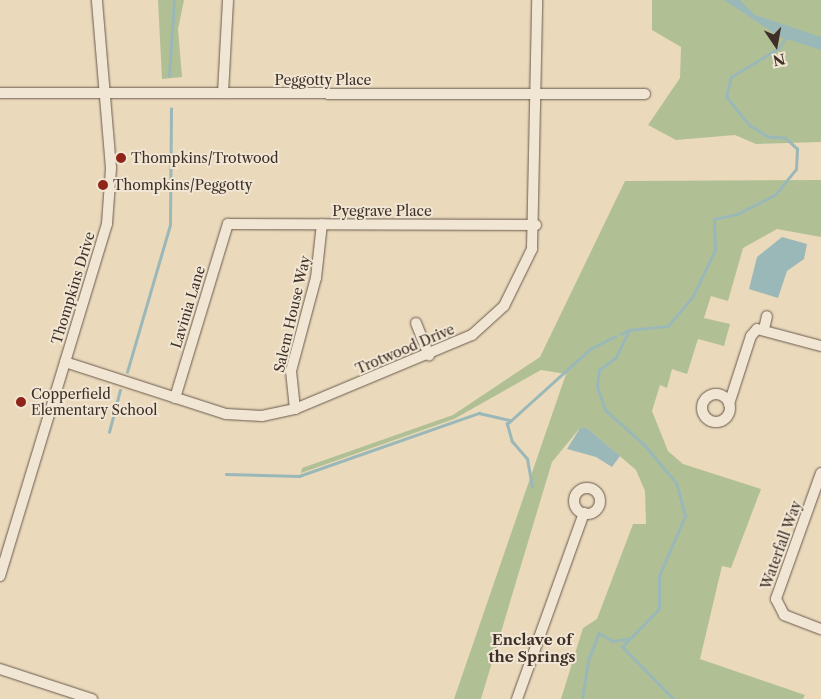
<!DOCTYPE html>
<style>
body{margin:0}
#map{position:relative;width:821px;height:699px;overflow:hidden;background:#ead9bb;font-family:"Libre Caslon Text",serif}
div>[style]{position:absolute}
[style*='--x']{left:calc(var(--x)*1px);top:calc(var(--y)*1px);width:calc(var(--w)*1px);rotate:calc(var(--a)*1deg)}
.green>*{inset:0;background:#b1c094}
.water>*{inset:0;background:#9bb8b9}
.stream>*{height:2.5px;margin:-1.25px;padding:0 1.25px;transform-origin:1.25px;border-radius:1.25px;background:#9bb8b9}
.roads{filter:drop-shadow(0 0 1px #695a4d) drop-shadow(0 0 1px #695a4d)}
.minor>*{height:10px;margin:-5px;padding:0 5px;transform-origin:5px;border-radius:5px;background:#f1e6d3}
.minor>.ring{margin:-5px;padding:0;box-sizing:content-box;background:none;border:10px solid #f1e6d3;border-radius:50%}
.dots>*{width:14px;height:14px;translate:-50% -50%;box-sizing:border-box;border:2px solid #f1e6d3;border-radius:50%}
span{translate:-50% -50%;white-space:nowrap;text-align:center;line-height:1.15;-webkit-text-stroke:4px #f1e6d3;paint-order:stroke}
.street-label{font-size:14px;color:#3e2f28}
.poi-label{font-size:14px;color:#3e2f28}
.left{translate:0 -50%;text-align:left}
.neighbourhood-label{font-size:15px;color:#3e2f28;font-weight:700}
.north{position:absolute;left:751px;top:20px;width:50px;height:50px;-webkit-text-stroke:4px #f1e6d3;paint-order:stroke;rotate:168deg;font-size:14px;font-weight:700;line-height:20px;text-align:center;color:#3e2f28}
.north::after{content:'';display:block;margin:auto;width:18px;height:22px;background:#3e2f28;clip-path:polygon(50% 0,100% 100%,50% 72%,0 100%)}
</style>
<div id="map">
<div class="green">
<div style="clip-path:polygon(158px 0,184px 0,178px 29px,182px 77px,162px 79px)"></div>
<div style="clip-path:polygon(652px 0,821px 0,821px 142px,756px 144px,735px 135px,676px 140px,648px 125px,680px 78px,681px 47px,652px 30px)"></div>
<div style="clip-path:polygon(821px 180px,821px 237px,777px 229px,743px 248px,728px 301px,711px 296px,704px 318px,730px 324px,724px 346px,698px 339px,687px 374px,672px 369px,667px 388px,660px 385px,652px 411px,668px 451px,683px 464px,761px 489px,731px 568px,722px 566px,700px 659px,805px 695px,803px 699px,561px 699px,583px 628px,597px 619px,633px 524px,646px 524px,645px 491px,636px 470px,587px 428px,580px 428px,552px 462px,481px 699px,454px 699px,566px 374px,541px 370px,454px 419px,301px 473px,302px 468px,453px 415px,540px 357px,625px 181px)"></div>
</div>
<div class="water">
<div style="clip-path:polygon(724px 0,740px 0,755px 15px,821px 37px,821px 50px,780px 37px)"></div>
<div style="clip-path:polygon(782px 237px,807px 244px,804px 259px,787px 271px,778px 298px,749px 289px,757px 257px)"></div>
<div style="clip-path:polygon(580px 428px,587px 428px,620px 456px,612px 467px,596px 457px,567px 449px)"></div>
</div>
<div class="stream">
<div style="--x:169;--y:76;--w:76;--a:-86.2"></div>
<div style="--x:621;--y:334;--w:9;--a:-27"></div>
<div style="--x:127;--y:372;--w:153;--a:-73.7"></div>
<div style="--x:170;--y:225;--w:116;--a:-89.5"></div>
<div style="--x:109;--y:432;--w:43;--a:-75.3"></div>
<div style="--x:226;--y:474;--w:73;--a:1.6"></div>
<div style="--x:299;--y:476;--w:191;--a:-19.3"></div>
<div style="--x:479;--y:413;--w:31;--a:13"></div>
<div style="--x:532;--y:487;--w:28;--a:-100"></div>
<div style="--x:527;--y:459;--w:23;--a:-131"></div>
<div style="--x:512;--y:442;--w:19;--a:-106"></div>
<div style="--x:507;--y:424;--w:112;--a:-42.1"></div>
<div style="--x:590;--y:349;--w:28;--a:-27"></div>
<div style="--x:582;--y:699;--w:38;--a:-81"></div>
<div style="--x:588;--y:661;--w:30;--a:-69"></div>
<div style="--x:599;--y:633;--w:16;--a:30"></div>
<div style="--x:613;--y:641;--w:15;--a:-8"></div>
<div style="--x:673;--y:699;--w:73;--a:-134.4"></div>
<div style="--x:622;--y:647;--w:53;--a:-45.8"></div>
<div style="--x:659;--y:609;--w:33;--a:-90"></div>
<div style="--x:659;--y:576;--w:65;--a:-66.6"></div>
<div style="--x:685;--y:516;--w:34;--a:-105"></div>
<div style="--x:676;--y:483;--w:48;--a:-130"></div>
<div style="--x:645;--y:446;--w:54;--a:-138"></div>
<div style="--x:605;--y:410;--w:24;--a:-109"></div>
<div style="--x:597;--y:387;--w:17;--a:-83"></div>
<div style="--x:599;--y:370;--w:21;--a:-37"></div>
<div style="--x:616;--y:357;--w:30;--a:-64"></div>
<div style="--x:629;--y:330;--w:39;--a:-6"></div>
<div style="--x:668;--y:326;--w:39;--a:-50"></div>
<div style="--x:693;--y:296;--w:51;--a:-64.4"></div>
<div style="--x:715;--y:250;--w:31;--a:-92"></div>
<div style="--x:714;--y:219;--w:24;--a:-12"></div>
<div style="--x:737;--y:214;--w:42;--a:-26.6"></div>
<div style="--x:775;--y:195;--w:33;--a:-51"></div>
<div style="--x:796;--y:169;--w:20;--a:-87"></div>
<div style="--x:797;--y:149;--w:16;--a:-137"></div>
<div style="--x:785;--y:138;--w:17;--a:-177"></div>
<div style="--x:768;--y:137;--w:22;--a:-148"></div>
<div style="--x:749;--y:125;--w:36;--a:-129"></div>
<div style="--x:726;--y:97;--w:21;--a:-76"></div>
<div style="--x:731;--y:77;--w:56;--a:-31.1"></div>
<div style="--x:779;--y:48;--w:13;--a:-58"></div>
</div>
<div class="roads">
<div class="minor">
<div style="--x:0;--y:93;--w:645;--a:0.09"></div>
<div style="--x:223;--y:93;--w:93;--a:-86.9"></div>
<div style="--x:416;--y:323;--w:35;--a:68"></div>
<div style="--x:764;--y:329;--w:13;--a:-77"></div>
<div style="--x:65;--y:362;--w:169;--a:17.9"></div>
<div style="--x:226;--y:414;--w:36;--a:3"></div>
<div style="--x:262;--y:416;--w:34;--a:-12"></div>
<div style="--x:295;--y:409;--w:192;--a:-22.7"></div>
<div style="--x:472;--y:335;--w:43;--a:-42.2"></div>
<div style="--x:504;--y:306;--w:64;--a:-63.8"></div>
<div style="--x:532;--y:249;--w:249;--a:-88.8"></div>
<div class="ring" style="left:702px;top:394px;width:18px;height:18px"></div>
<div style="--x:175;--y:398;--w:182;--a:-73.1"></div>
<div style="--x:228;--y:224;--w:308;--a:0.2"></div>
<div style="--x:729;--y:404;--w:71;--a:-72.1"></div>
<div style="--x:751;--y:336;--w:9;--a:-49"></div>
<div style="--x:757;--y:329;--w:66;--a:14.9"></div>
<div style="--x:295;--y:409;--w:38;--a:-96"></div>
<div style="--x:291;--y:371;--w:96;--a:-75"></div>
<div style="--x:316;--y:278;--w:54;--a:-83.7"></div>
<div style="--x:821;--y:473;--w:134;--a:109.7"></div>
<div style="--x:776;--y:599;--w:18;--a:63"></div>
<div style="--x:784;--y:615;--w:40;--a:21"></div>
<div class="ring" style="left:574px;top:488px;width:16px;height:16px"></div>
<div style="--x:0;--y:576;--w:368;--a:-73.1"></div>
<div style="--x:107;--y:224;--w:56;--a:-85.9"></div>
<div style="--x:111;--y:168;--w:169;--a:-94.8"></div>
<div style="--x:0;--y:669;--w:97;--a:18.1"></div>
<div style="--x:517;--y:699;--w:198;--a:-70.2"></div>
</div>
</div>
<div class="dots">
<div style="left:121px;top:158px;background:#8f2418"></div>
<div style="left:103px;top:185px;background:#8f2418"></div>
<div style="left:21px;top:402px;background:#8f2418"></div>
</div>
<div class="street-label">
<span style="left:323px;top:80px">Peggotty Place</span>
<span style="left:382px;top:211px">Pyegrave Place</span>
<span style="left:73px;top:288px;rotate:-73deg">Thompkins Drive</span>
<span style="left:188px;top:307px;rotate:-73deg">Lavinia Lane</span>
<span style="left:292px;top:314px;rotate:-77deg">Salem House Way</span>
<span style="left:405px;top:349px;rotate:-23deg">Trotwood Drive</span>
<span style="left:781px;top:545px;rotate:-70deg">Waterfall Way</span>
</div>
<div class="poi-label">
<span class="left" style="left:131px;top:158px">Thompkins/Trotwood</span>
<span class="left" style="left:113px;top:185px">Thompkins/Peggotty</span>
<span class="left" style="left:31px;top:402px">Copperfield<br>Elementary School</span>
</div>
<div class="neighbourhood-label">
<span style="left:532px;top:648px">Enclave of<br>the Springs</span>
</div>
<div class="north">N</div>
</div>
